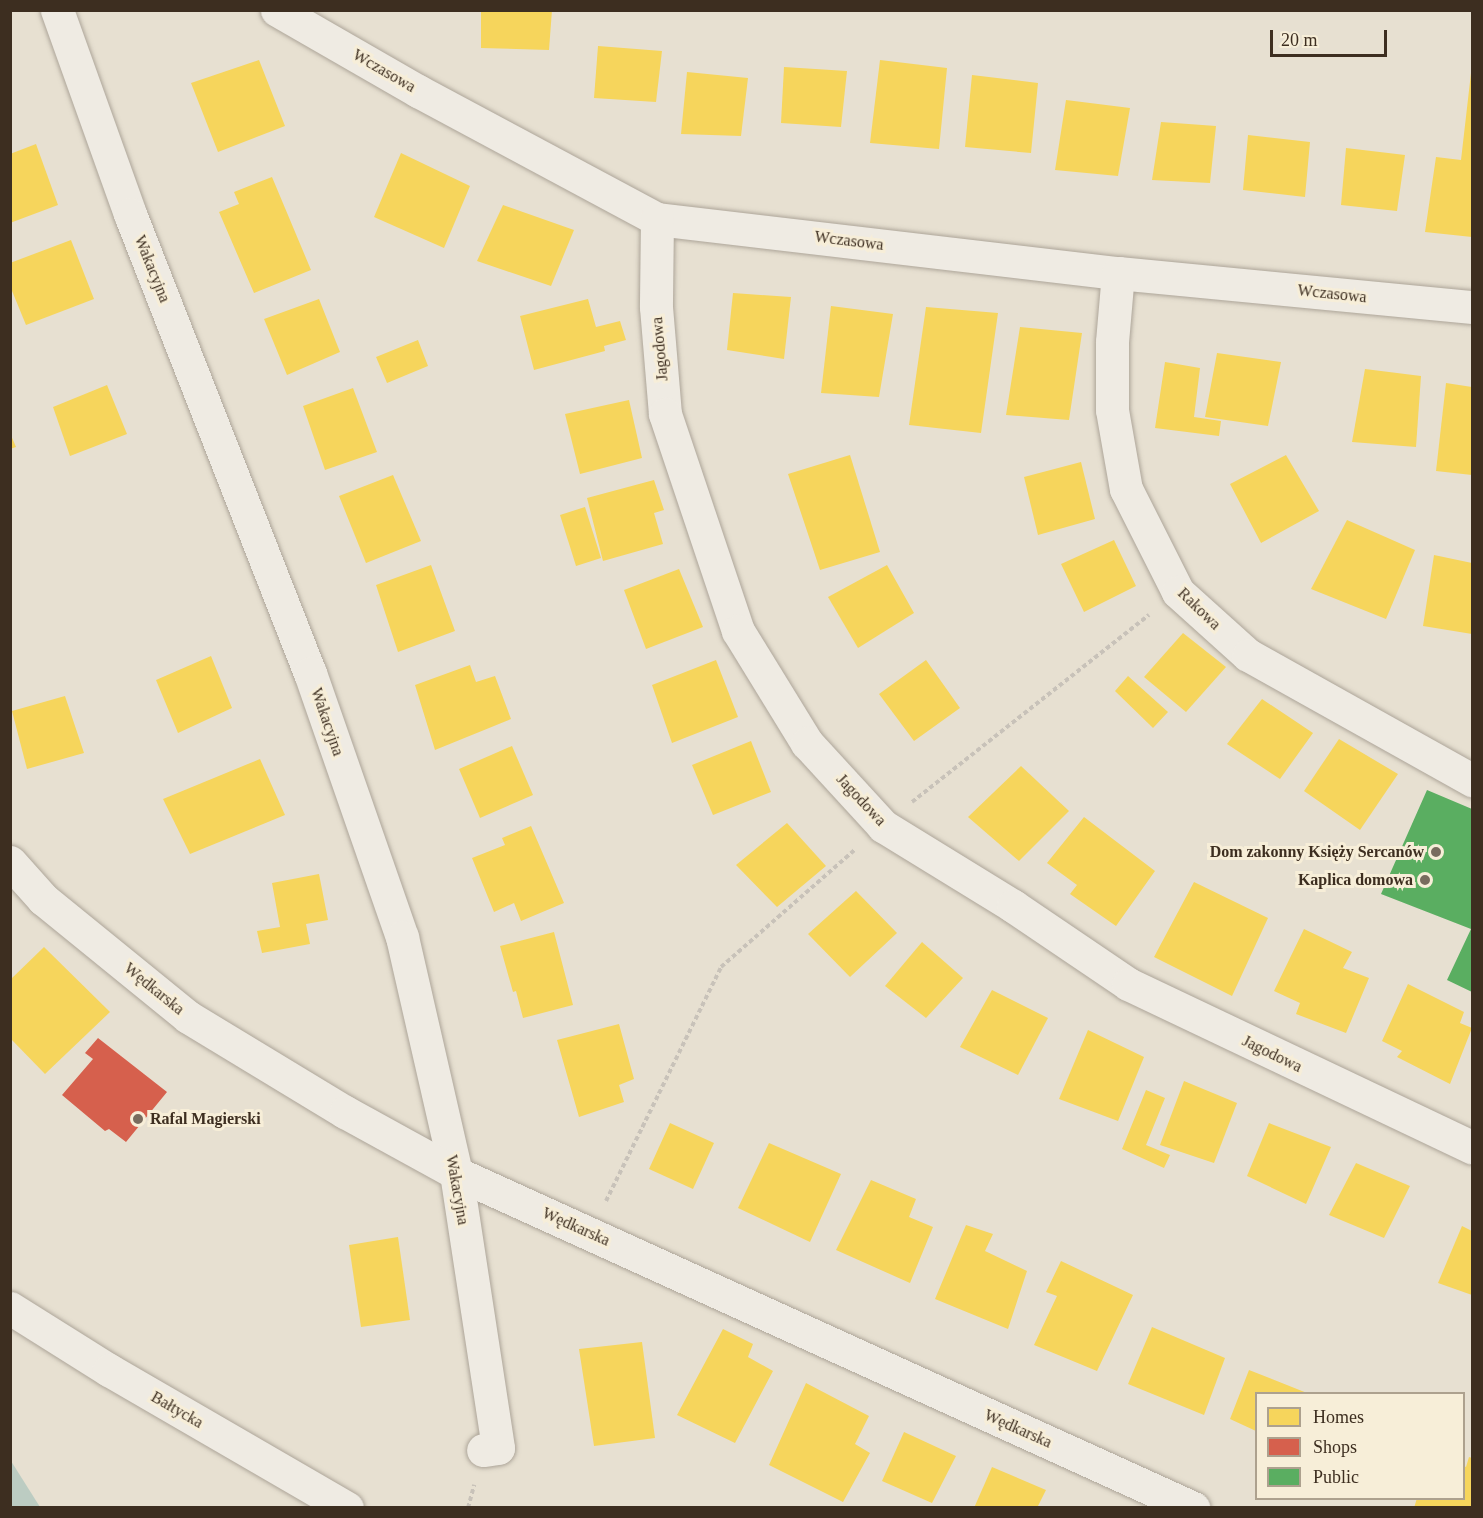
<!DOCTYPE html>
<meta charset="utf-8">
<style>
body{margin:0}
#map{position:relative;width:1483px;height:1518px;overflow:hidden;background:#e7e0d1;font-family:Georgia,serif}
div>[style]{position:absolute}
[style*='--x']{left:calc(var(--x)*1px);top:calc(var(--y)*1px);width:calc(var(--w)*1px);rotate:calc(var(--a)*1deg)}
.water>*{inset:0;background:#bcccc2}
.homes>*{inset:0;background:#f6d55c}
.shops>*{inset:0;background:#d6604d}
.public>*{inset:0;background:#5aae61}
.path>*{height:4px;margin-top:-2px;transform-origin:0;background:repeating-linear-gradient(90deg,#c8c2b9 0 4.5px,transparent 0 7.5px)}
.roads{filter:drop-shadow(0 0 2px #ada599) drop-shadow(0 0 2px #ada599)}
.minor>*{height:33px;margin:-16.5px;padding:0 16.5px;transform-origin:16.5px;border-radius:16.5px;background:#efebe3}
.secondary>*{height:33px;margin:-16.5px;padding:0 16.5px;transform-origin:16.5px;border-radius:16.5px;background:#efebe3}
.dots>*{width:16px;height:16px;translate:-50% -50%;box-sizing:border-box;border:3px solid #f7eed8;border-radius:50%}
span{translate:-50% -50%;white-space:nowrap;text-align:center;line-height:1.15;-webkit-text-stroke:6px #f7eed8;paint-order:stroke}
.street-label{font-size:16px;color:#3d2e20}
.poi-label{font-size:16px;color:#3d2e20;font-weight:700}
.right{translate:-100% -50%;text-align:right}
.left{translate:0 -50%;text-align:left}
.frame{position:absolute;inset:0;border:12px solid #3d2e20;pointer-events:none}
.legend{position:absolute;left:1255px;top:1392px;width:210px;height:108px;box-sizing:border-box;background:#f7eed8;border:2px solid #ada18e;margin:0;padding:8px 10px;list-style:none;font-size:18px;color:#3d2e20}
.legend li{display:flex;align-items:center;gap:12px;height:30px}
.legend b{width:30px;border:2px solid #ada18e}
.scale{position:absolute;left:1270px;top:30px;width:117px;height:27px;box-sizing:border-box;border:3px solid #3d2e20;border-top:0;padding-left:8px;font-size:18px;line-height:21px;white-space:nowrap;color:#3d2e20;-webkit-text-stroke:4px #f7eed8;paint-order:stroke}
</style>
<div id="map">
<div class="water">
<div style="clip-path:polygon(10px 1461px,11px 1461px,40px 1507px,11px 1507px)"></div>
</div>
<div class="homes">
<div style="clip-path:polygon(481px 10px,552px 10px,549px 50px,481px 48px)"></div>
<div style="clip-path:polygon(598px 46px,662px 51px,656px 102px,594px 98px)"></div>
<div style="clip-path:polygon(259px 60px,285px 126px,218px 152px,191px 83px)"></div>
<div style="clip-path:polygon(880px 60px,947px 68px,939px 149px,870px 143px)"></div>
<div style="clip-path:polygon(784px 67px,847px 71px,841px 127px,781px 123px)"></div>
<div style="clip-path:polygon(687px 72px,748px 78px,741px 136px,681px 134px)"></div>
<div style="clip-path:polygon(1471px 73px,1472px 237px,1425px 232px,1436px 157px,1461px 160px)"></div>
<div style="clip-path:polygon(972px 75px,1038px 83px,1031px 153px,965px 147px)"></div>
<div style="clip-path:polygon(1066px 100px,1130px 108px,1118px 176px,1055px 170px)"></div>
<div style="clip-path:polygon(1161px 122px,1216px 126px,1210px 183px,1152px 180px)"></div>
<div style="clip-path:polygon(1248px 135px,1310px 142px,1305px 197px,1243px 190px)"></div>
<div style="clip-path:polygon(36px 144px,58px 205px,10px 223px,10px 154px)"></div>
<div style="clip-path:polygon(1346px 148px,1405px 155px,1397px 211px,1341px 205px)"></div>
<div style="clip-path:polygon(401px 153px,470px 186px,444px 248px,374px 217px)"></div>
<div style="clip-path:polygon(272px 177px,311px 270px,254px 293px,219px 212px,239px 204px,234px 192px)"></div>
<div style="clip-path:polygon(503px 205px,574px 230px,551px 286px,477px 261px)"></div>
<div style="clip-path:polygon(71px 240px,94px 299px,26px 325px,10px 286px,10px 263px)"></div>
<div style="clip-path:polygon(733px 293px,791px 297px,784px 359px,727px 350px)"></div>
<div style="clip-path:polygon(319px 299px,340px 352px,287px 375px,264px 319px)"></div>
<div style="clip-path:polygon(588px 299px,596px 327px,620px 321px,626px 340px,604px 346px,605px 351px,534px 370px,520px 316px)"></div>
<div style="clip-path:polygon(831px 306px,893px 314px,879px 397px,821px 393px)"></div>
<div style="clip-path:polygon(926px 307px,998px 313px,981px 433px,909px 425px)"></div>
<div style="clip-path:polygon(1020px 327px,1082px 333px,1069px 420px,1006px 415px)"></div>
<div style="clip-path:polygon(418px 340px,428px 366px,387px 383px,376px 357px)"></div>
<div style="clip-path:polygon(1217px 353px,1281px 362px,1268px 426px,1205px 417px)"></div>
<div style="clip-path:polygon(1165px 362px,1200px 368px,1194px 417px,1221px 421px,1219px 436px,1155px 428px)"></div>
<div style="clip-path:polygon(1365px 369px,1421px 376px,1416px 447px,1352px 442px)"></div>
<div style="clip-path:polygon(1446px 383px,1472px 387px,1472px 475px,1436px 471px)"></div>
<div style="clip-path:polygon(107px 385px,127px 434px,70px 456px,53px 407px)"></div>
<div style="clip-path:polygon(353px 388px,377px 452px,325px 470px,303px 406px)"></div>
<div style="clip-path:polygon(629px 400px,642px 458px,580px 474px,565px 414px)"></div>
<div style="clip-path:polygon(10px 433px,16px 447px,10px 449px)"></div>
<div style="clip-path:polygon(850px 455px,880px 552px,820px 570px,788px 474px)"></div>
<div style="clip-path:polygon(1286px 455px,1319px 511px,1261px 543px,1230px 484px)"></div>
<div style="clip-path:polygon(1081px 462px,1095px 519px,1038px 535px,1024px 477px)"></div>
<div style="clip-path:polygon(393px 475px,421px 541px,366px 563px,339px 496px)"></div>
<div style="clip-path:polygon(654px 480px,664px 510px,654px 513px,663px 544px,603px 561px,587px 498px)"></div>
<div style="clip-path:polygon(585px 507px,601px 558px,576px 566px,560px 515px)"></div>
<div style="clip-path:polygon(1347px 520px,1415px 550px,1386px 619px,1311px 589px)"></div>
<div style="clip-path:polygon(1114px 540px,1136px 586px,1084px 612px,1061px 564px)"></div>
<div style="clip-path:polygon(1434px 555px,1472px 563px,1472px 634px,1423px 626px)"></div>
<div style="clip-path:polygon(431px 565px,455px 631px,398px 652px,376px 585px)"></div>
<div style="clip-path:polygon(887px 565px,914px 613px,858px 648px,828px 597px)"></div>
<div style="clip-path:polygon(679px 569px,703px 627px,646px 649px,624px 590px)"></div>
<div style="clip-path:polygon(1183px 633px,1226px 667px,1186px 712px,1144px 677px)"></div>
<div style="clip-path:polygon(211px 656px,232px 708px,178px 733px,156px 680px)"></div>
<div style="clip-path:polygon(716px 660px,738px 717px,672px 743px,652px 685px)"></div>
<div style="clip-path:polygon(926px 660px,960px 708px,914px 741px,879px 694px)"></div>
<div style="clip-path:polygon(470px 665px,476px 682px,495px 676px,511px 719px,435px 750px,415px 685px)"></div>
<div style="clip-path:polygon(1128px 676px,1168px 712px,1153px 728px,1115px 691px)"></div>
<div style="clip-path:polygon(65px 696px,84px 753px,27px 769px,12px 711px)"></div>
<div style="clip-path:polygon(1262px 699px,1313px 733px,1280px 779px,1227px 744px)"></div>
<div style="clip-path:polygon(1339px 739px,1398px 774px,1360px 830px,1304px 791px)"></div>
<div style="clip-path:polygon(751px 741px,771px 792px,713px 815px,692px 765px)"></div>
<div style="clip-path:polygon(512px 746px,533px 795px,480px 818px,459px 769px)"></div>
<div style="clip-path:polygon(260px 759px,285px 815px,190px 854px,163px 799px)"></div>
<div style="clip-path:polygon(1021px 766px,1069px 811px,1019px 861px,968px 817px)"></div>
<div style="clip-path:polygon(1084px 817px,1155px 871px,1116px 926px,1070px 894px,1077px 885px,1047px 863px)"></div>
<div style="clip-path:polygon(787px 823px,826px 866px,777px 907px,736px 865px)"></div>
<div style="clip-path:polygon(531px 826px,564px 903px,521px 921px,514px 903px,494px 912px,472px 858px,505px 845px,502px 838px)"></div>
<div style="clip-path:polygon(319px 874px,328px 920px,306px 924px,310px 944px,262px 953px,257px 931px,280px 927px,272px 883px)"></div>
<div style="clip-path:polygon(1194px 882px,1268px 918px,1232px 996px,1154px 957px)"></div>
<div style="clip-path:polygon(856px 891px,897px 933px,850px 977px,808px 934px)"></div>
<div style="clip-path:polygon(1304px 929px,1352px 952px,1343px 968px,1369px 978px,1346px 1033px,1296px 1014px,1300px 1003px,1274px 991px)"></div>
<div style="clip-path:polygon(554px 932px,573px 1005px,523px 1018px,516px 991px,513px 992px,500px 946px)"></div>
<div style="clip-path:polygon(922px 942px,963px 978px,926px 1018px,885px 986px)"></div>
<div style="clip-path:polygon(44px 947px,110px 1012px,45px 1074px,10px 1038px,10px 980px)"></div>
<div style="clip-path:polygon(1408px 984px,1464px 1012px,1460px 1023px,1472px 1028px,1450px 1084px,1397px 1057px,1402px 1051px,1382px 1041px)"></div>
<div style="clip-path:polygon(992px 990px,1048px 1018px,1018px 1075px,960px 1047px)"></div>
<div style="clip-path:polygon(619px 1024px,634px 1079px,619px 1085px,624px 1102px,579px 1117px,557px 1040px)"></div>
<div style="clip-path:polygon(1088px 1030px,1144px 1057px,1118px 1121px,1059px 1099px)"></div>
<div style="clip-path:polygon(1184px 1081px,1237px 1103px,1214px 1163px,1160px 1145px)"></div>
<div style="clip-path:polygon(1146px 1090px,1165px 1098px,1146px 1145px,1170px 1155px,1164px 1168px,1122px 1149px)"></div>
<div style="clip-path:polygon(670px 1123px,714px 1143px,693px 1189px,649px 1169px)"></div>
<div style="clip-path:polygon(1269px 1123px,1331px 1147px,1306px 1204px,1247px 1176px)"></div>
<div style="clip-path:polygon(769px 1143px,841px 1174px,810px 1242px,738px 1208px)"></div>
<div style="clip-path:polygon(1356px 1163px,1410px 1186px,1384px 1238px,1329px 1215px)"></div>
<div style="clip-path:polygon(871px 1180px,916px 1199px,909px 1217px,933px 1227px,910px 1283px,836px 1250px)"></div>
<div style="clip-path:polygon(966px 1225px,993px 1234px,985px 1251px,1027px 1271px,1008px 1329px,935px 1299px)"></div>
<div style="clip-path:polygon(1462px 1226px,1472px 1231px,1472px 1295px,1438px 1283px)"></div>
<div style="clip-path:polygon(398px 1237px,410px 1320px,361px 1327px,349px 1245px)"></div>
<div style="clip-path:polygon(1061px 1261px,1133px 1295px,1097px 1371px,1034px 1345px,1057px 1296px,1046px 1292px)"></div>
<div style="clip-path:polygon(1152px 1327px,1225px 1358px,1204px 1415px,1128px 1384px)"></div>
<div style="clip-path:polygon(723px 1329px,753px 1344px,748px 1357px,773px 1371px,735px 1443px,677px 1415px)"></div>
<div style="clip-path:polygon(642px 1342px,655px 1438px,594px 1446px,579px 1349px)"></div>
<div style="clip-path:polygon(1249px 1370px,1307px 1393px,1307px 1394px,1256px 1394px,1256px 1431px,1230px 1419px)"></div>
<div style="clip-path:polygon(806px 1383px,869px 1416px,855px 1444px,870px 1453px,843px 1502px,769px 1465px)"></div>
<div style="clip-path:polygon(904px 1432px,956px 1456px,932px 1503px,882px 1481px)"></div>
<div style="clip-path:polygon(1469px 1457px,1472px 1458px,1472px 1508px,1414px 1508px,1417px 1498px,1464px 1498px,1464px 1466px,1466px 1467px)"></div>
<div style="clip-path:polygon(992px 1467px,1046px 1490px,1037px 1508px,974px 1508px)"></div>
</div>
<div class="shops">
<div style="clip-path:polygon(98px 1038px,167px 1092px,126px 1142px,109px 1129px,105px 1131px,62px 1095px,93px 1059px,85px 1053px)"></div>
</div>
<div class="public">
<div style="clip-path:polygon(1427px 790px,1472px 809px,1472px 992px,1447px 980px,1471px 929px,1381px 894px)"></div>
</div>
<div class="path">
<div style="--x:912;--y:802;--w:302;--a:-38.3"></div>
<div style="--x:606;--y:1201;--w:261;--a:-63.8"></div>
<div style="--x:721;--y:967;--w:179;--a:-41.2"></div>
<div style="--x:468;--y:1508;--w:24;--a:-75"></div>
</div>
<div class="roads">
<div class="minor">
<div style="--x:57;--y:10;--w:217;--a:70.3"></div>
<div style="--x:130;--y:214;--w:493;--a:68.6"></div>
<div style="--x:310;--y:673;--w:280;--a:70.8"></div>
<div style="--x:402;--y:937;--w:242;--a:77.1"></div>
<div style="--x:456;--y:1173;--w:278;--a:81.3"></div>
<div style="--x:498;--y:1448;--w:15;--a:172"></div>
<div style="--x:277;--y:10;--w:163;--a:29.9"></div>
<div style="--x:418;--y:91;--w:271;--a:28.2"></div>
<div style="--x:657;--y:219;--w:464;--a:6.7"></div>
<div style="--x:1118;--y:273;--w:356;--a:5.5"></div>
<div style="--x:657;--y:219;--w:88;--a:90.7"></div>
<div style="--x:656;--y:307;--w:107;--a:85.2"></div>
<div style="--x:665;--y:414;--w:229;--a:71.4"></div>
<div style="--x:738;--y:631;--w:132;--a:58.4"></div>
<div style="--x:807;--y:743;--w:113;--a:47.5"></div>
<div style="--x:883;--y:826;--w:153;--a:31.6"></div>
<div style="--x:1013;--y:906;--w:139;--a:34.1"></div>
<div style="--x:1128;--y:984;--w:381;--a:25.4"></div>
<div style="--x:1118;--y:273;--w:69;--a:95"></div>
<div style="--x:1112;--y:342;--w:68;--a:90"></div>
<div style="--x:1112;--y:410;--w:80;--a:80"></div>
<div style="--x:1126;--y:489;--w:115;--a:63.2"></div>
<div style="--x:1178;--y:592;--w:94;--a:42"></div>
<div style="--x:1248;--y:655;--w:257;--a:29.2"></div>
<div style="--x:10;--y:862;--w:50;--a:48.3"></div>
<div style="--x:43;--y:899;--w:187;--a:39.1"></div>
<div style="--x:188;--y:1017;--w:184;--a:31.2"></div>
<div style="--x:345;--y:1112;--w:127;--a:28.8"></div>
<div style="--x:456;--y:1173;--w:810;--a:24.44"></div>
</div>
<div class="secondary">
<div style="--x:10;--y:1308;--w:117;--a:32.1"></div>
<div style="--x:109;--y:1370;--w:275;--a:30.1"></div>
</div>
</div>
<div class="dots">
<div style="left:1436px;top:852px;background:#786c5e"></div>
<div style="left:1425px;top:880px;background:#786c5e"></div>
<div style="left:138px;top:1119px;background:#786c5e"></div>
</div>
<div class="street-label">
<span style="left:384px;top:71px;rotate:30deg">Wczasowa</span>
<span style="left:849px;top:241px;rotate:7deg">Wczasowa</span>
<span style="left:152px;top:269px;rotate:68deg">Wakacyjna</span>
<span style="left:1332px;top:294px;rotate:6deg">Wczasowa</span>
<span style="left:660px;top:349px;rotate:-95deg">Jagodowa</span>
<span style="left:1199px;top:609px;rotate:44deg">Rakowa</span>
<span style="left:327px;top:722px;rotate:71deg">Wakacyjna</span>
<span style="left:861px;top:800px;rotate:47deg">Jagodowa</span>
<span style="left:154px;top:989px;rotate:39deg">Wędkarska</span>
<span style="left:1272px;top:1054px;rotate:26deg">Jagodowa</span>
<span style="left:457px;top:1190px;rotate:80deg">Wakacyjna</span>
<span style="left:576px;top:1227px;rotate:24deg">Wędkarska</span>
<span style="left:177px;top:1410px;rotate:30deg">Bałtycka</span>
<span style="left:1018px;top:1429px;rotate:24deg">Wędkarska</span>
</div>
<div class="poi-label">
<span class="right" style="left:1424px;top:852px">Dom zakonny Księży Sercanów</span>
<span class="right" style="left:1413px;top:880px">Kaplica domowa</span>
<span class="left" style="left:150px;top:1119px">Rafal Magierski</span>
</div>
<div class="frame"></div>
<ul class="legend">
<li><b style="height:16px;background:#f6d55c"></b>Homes</li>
<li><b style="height:16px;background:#d6604d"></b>Shops</li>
<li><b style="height:16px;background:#5aae61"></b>Public</li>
</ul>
<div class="scale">20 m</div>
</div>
